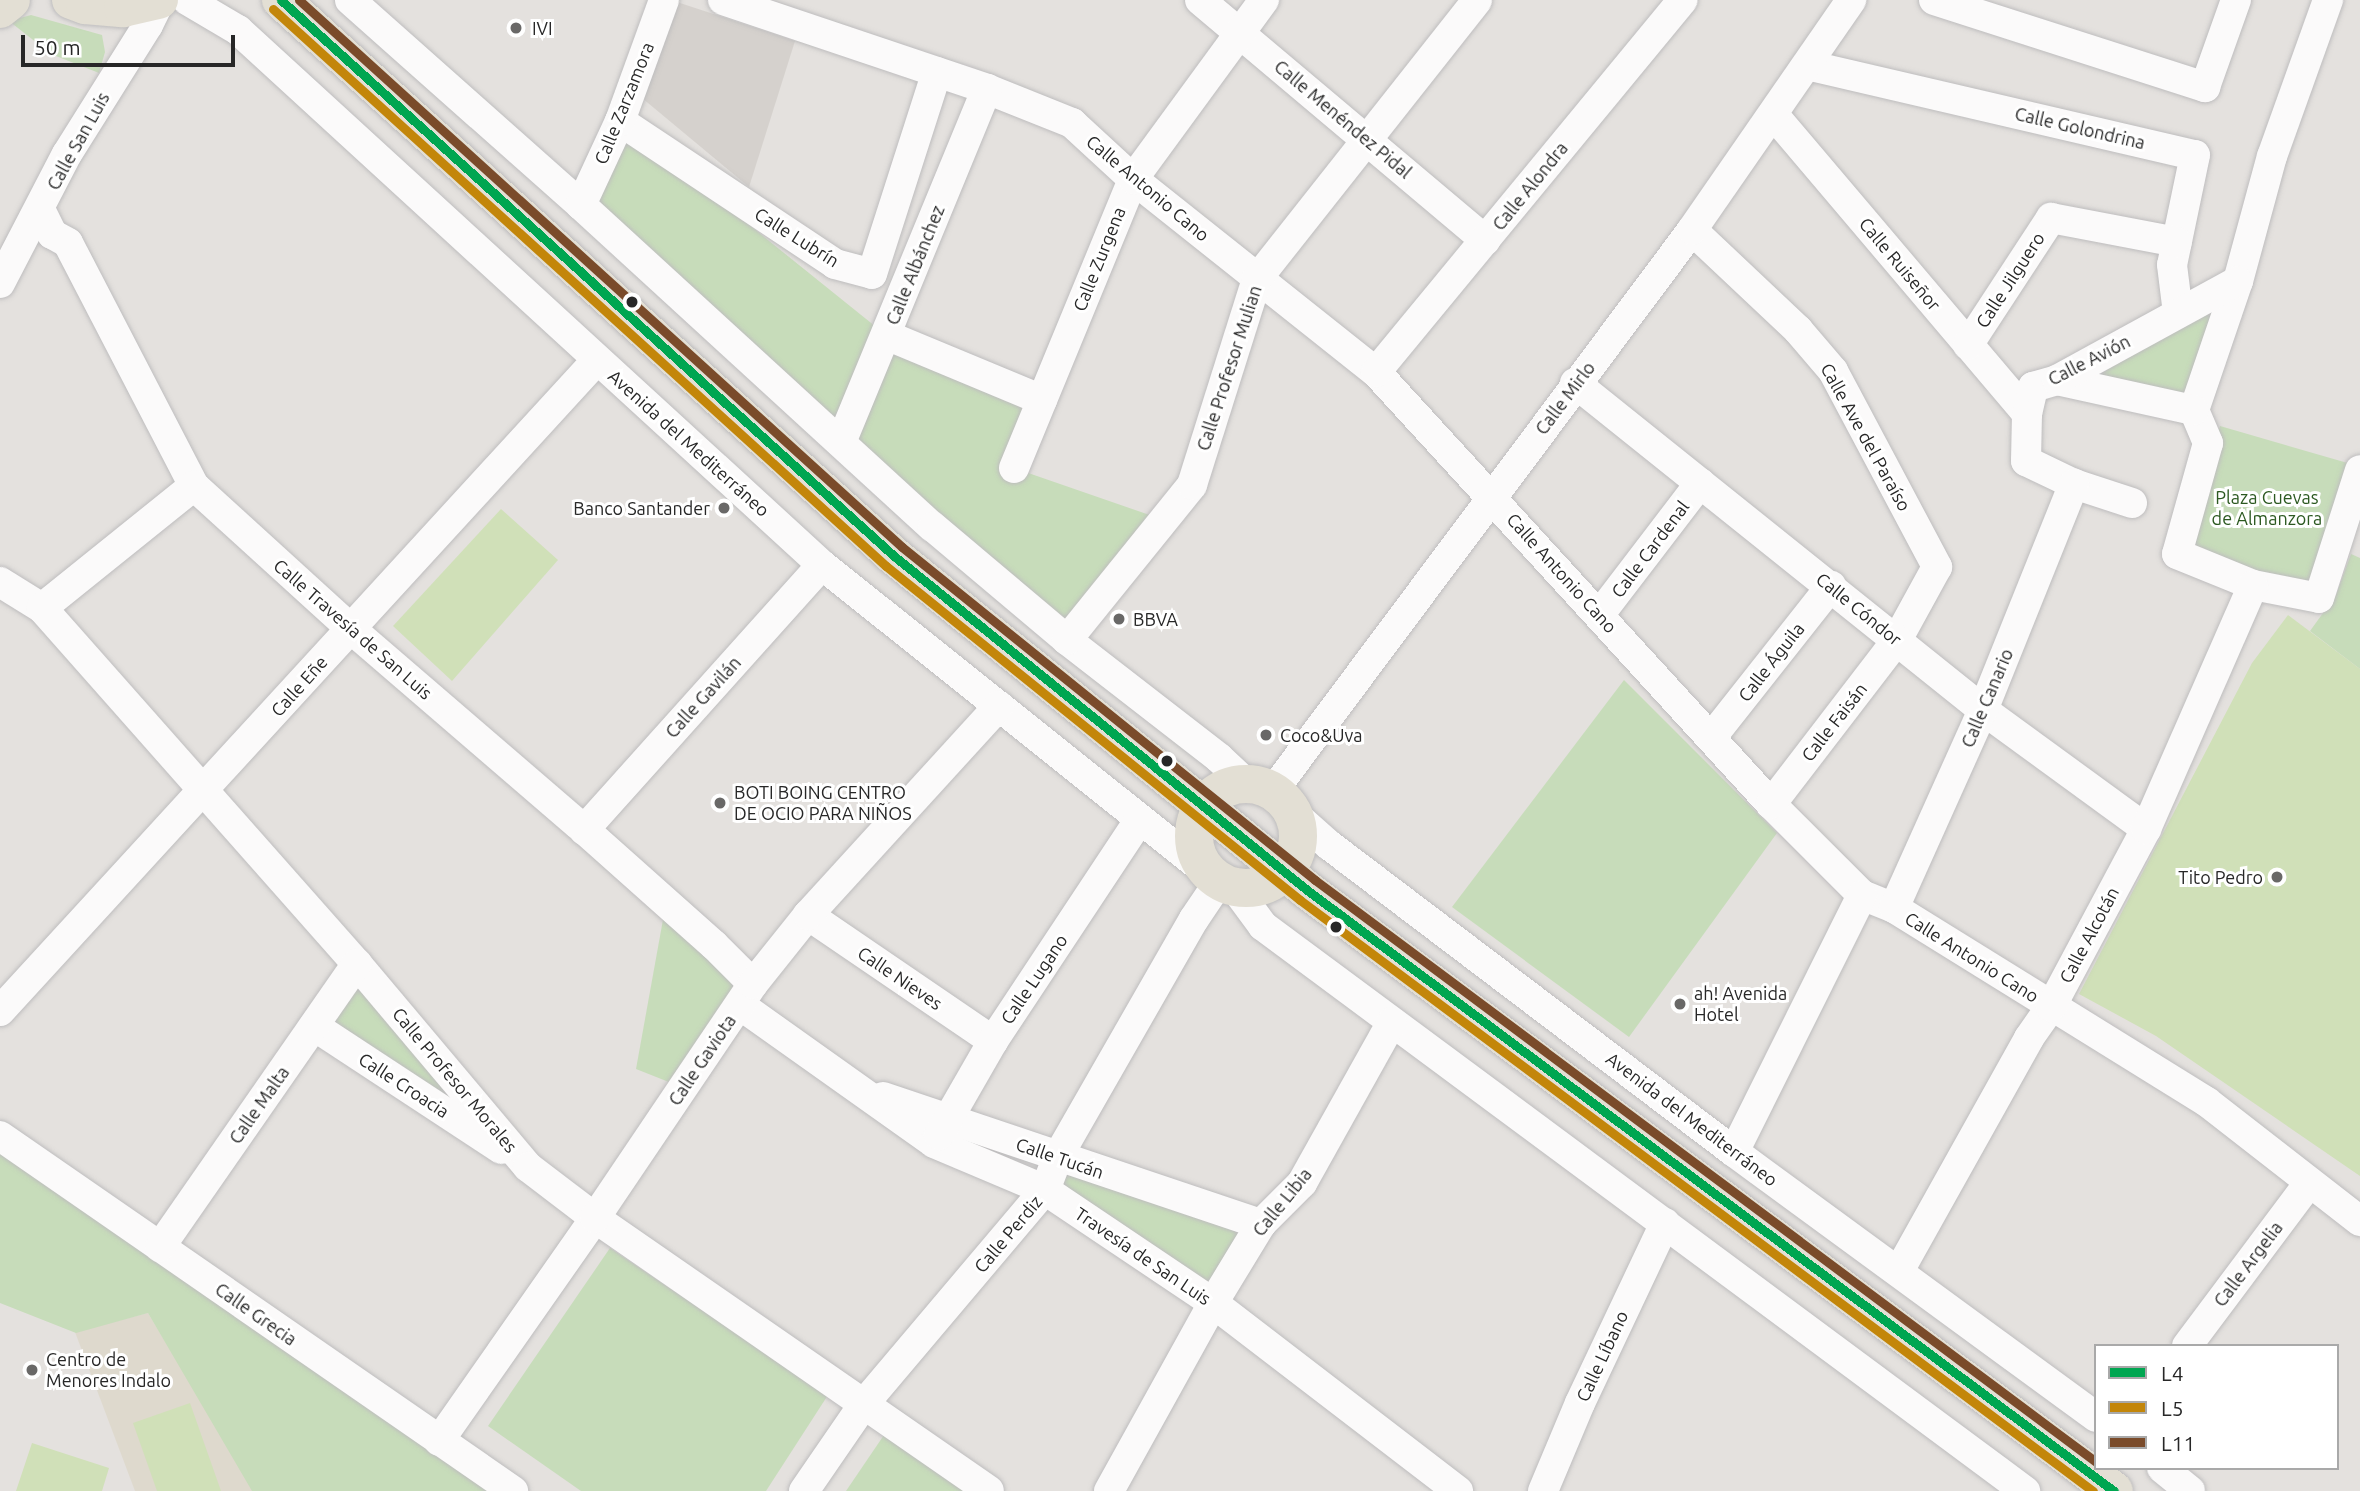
<!DOCTYPE html>
<meta charset="utf-8">
<style>
body{margin:0}
#map{position:relative;width:2360px;height:1491px;overflow:hidden;background:#e4e1de;font-family:Ubuntu,sans-serif}
div>[style]{position:absolute}
[style*='--x']{left:calc(var(--x)*1px);top:calc(var(--y)*1px);width:calc(var(--w)*1px);rotate:calc(var(--a)*1deg)}
.education>*{inset:0;background:#ded9cd}
.green>*{inset:0;background:#c7dcba}
.pitch>*{inset:0;background:#d0e0b8}
.plaza>*{inset:0;background:#d5d1cd}
.roads{filter:drop-shadow(0 0 2px #bebdbe) drop-shadow(0 0 2px #bebdbe)}
.minor>*{height:30px;margin:-15px;padding:0 15px;transform-origin:15px;border-radius:15px;background:#fbfafa}
.major>*{height:38px;margin:-19px;padding:0 19px;transform-origin:19px;border-radius:19px;background:#e3dfd4}
.major>.ring{margin:-19px;padding:0;box-sizing:content-box;background:none;border:38px solid #e3dfd4;border-radius:50%}
.bus-1>*{height:9px;margin:-4.5px;padding:0 4.5px;transform-origin:4.5px;border-radius:4.5px;background:#00a651}
.bus-2>*{height:9px;margin:-4.5px;padding:0 4.5px;transform-origin:4.5px;border-radius:4.5px;background:#c3860a}
.bus-3>*{height:9px;margin:-4.5px;padding:0 4.5px;transform-origin:4.5px;border-radius:4.5px;background:#7a4b2a}
.dots>*{width:19px;height:19px;translate:-50% -50%;box-sizing:border-box;border:4px solid #fff;border-radius:50%}
span{translate:-50% -50%;white-space:nowrap;text-align:center;line-height:1.15;-webkit-text-stroke:6px #fff;paint-order:stroke}
.poi-label{font-size:18px;color:#272727}
.left{translate:0 -50%;text-align:left}
.right{translate:-100% -50%;text-align:right}
.street-label{font-size:18px;color:#272727}
.park-label{font-size:18px;color:#2c5921}
.legend{position:absolute;left:2094px;top:1344px;width:245px;height:126px;box-sizing:border-box;background:#fff;border:2px solid #a9a9a9;margin:0;padding:9px 12px;list-style:none;font-size:21px;color:#272727}
.legend li{display:flex;align-items:center;gap:14px;height:35px}
.legend b{width:35px;border:2px solid #a9a9a9}
.scale{position:absolute;left:21px;top:35px;width:214px;height:32px;box-sizing:border-box;border:4px solid #272727;border-top:0;padding-left:9px;font-size:21px;line-height:24px;white-space:nowrap;color:#272727;-webkit-text-stroke:5px #fff;paint-order:stroke}
</style>
<div id="map">
<div class="education">
<div style="clip-path:polygon(148px 1313px,255px 1491px,135px 1491px,75px 1332px)"></div>
</div>
<div class="green">
<div style="clip-path:polygon(31px 15px,102px 35px,105px 52px,99px 73px,51px 54px,9px 21px)"></div>
<div style="clip-path:polygon(620px 121px,886px 335px,1042px 400px,1014px 468px,1164px 520px,1067px 640px,581px 205px)"></div>
<div style="clip-path:polygon(2220px 304px,2191px 395px,2095px 377px)"></div>
<div style="clip-path:polygon(2220px 426px,2351px 464px,2317px 580px,2298px 588px,2185px 551px)"></div>
<div style="clip-path:polygon(2351px 554px,2360px 558px,2360px 669px,2310px 631px,2336px 595px)"></div>
<div style="clip-path:polygon(1624px 680px,1777px 833px,1629px 1037px,1452px 907px)"></div>
<div style="clip-path:polygon(666px 903px,753px 984px,684px 1088px,636px 1069px)"></div>
<div style="clip-path:polygon(357px 964px,528px 1167px,314px 1026px)"></div>
<div style="clip-path:polygon(0 1136px,517px 1491px,252px 1491px,148px 1313px,76px 1333px,0 1303px)"></div>
<div style="clip-path:polygon(1057px 1158px,1261px 1224px,1213px 1303px,1046px 1190px)"></div>
<div style="clip-path:polygon(610px 1248px,828px 1395px,766px 1491px,581px 1491px,488px 1426px)"></div>
<div style="clip-path:polygon(884px 1435px,965px 1491px,846px 1491px)"></div>
</div>
<div class="pitch">
<div style="clip-path:polygon(501px 509px,558px 560px,452px 681px,393px 626px)"></div>
<div style="clip-path:polygon(2288px 615px,2360px 669px,2360px 1176px,2156px 1036px,2079px 994px,2252px 663px)"></div>
<div style="clip-path:polygon(190px 1403px,221px 1491px,157px 1491px,133px 1423px)"></div>
<div style="clip-path:polygon(32px 1443px,109px 1468px,102px 1491px,16px 1491px)"></div>
</div>
<div class="plaza">
<div style="clip-path:polygon(677px 2px,795px 41px,749px 187px,642px 98px)"></div>
</div>
<div class="roads">
<div class="minor">
<div style="--x:187;--y:0;--w:59;--a:30.5"></div>
<div style="--x:238;--y:30;--w:792;--a:42.49"></div>
<div style="--x:822;--y:565;--w:491;--a:38.6"></div>
<div style="--x:350;--y:0;--w:309;--a:41.6"></div>
<div style="--x:581;--y:205;--w:477;--a:42.5"></div>
<div style="--x:933;--y:527;--w:175;--a:40.1"></div>
<div style="--x:1067;--y:640;--w:192;--a:37.8"></div>
<div style="--x:1219;--y:758;--w:38;--a:43"></div>
<div style="--x:723;--y:0;--w:279;--a:18.6"></div>
<div style="--x:987;--y:89;--w:92;--a:21.8"></div>
<div style="--x:1072;--y:123;--w:83;--a:42.6"></div>
<div style="--x:1133;--y:179;--w:310;--a:38.5"></div>
<div style="--x:1376;--y:372;--w:585;--a:47.56"></div>
<div style="--x:1771;--y:804;--w:129;--a:45"></div>
<div style="--x:1862;--y:895;--w:35;--a:22"></div>
<div style="--x:1894;--y:908;--w:368;--a:31.8"></div>
<div style="--x:2207;--y:1102;--w:194;--a:37.9"></div>
<div style="--x:1200;--y:0;--w:373;--a:40.1"></div>
<div style="--x:1934;--y:0;--w:285;--a:17.8"></div>
<div style="--x:2205;--y:87;--w:92;--a:-70.4"></div>
<div style="--x:2328;--y:0;--w:166;--a:109.7"></div>
<div style="--x:2272;--y:156;--w:130;--a:105.2"></div>
<div style="--x:2238;--y:281;--w:136;--a:108.8"></div>
<div style="--x:2194;--y:410;--w:36;--a:67"></div>
<div style="--x:2208;--y:443;--w:115;--a:105.6"></div>
<div style="--x:2177;--y:554;--w:82;--a:22.2"></div>
<div style="--x:2253;--y:585;--w:67;--a:11.1"></div>
<div style="--x:2319;--y:598;--w:134;--a:-72.2"></div>
<div style="--x:1807;--y:65;--w:398;--a:13.1"></div>
<div style="--x:2195;--y:155;--w:112;--a:101.8"></div>
<div style="--x:2172;--y:265;--w:48;--a:82.9"></div>
<div style="--x:1773;--y:114;--w:393;--a:49.7"></div>
<div style="--x:620;--y:121;--w:258;--a:33.6"></div>
<div style="--x:835;--y:264;--w:38;--a:15"></div>
<div style="--x:872;--y:274;--w:212;--a:-72.2"></div>
<div style="--x:581;--y:205;--w:93;--a:-65.1"></div>
<div style="--x:620;--y:121;--w:129;--a:-70"></div>
<div style="--x:40;--y:209;--w:28;--a:64"></div>
<div style="--x:52;--y:234;--w:18;--a:29"></div>
<div style="--x:68;--y:243;--w:274;--a:62.6"></div>
<div style="--x:194;--y:486;--w:212;--a:42.3"></div>
<div style="--x:351;--y:629;--w:299;--a:40.7"></div>
<div style="--x:578;--y:824;--w:182;--a:41.7"></div>
<div style="--x:714;--y:945;--w:55;--a:45"></div>
<div style="--x:1692;--y:230;--w:146;--a:43.3"></div>
<div style="--x:1798;--y:330;--w:54;--a:49.5"></div>
<div style="--x:1833;--y:371;--w:222;--a:62"></div>
<div style="--x:1937;--y:567;--w:83;--a:118.7"></div>
<div style="--x:1897;--y:640;--w:207;--a:127.5"></div>
<div style="--x:0;--y:283;--w:145;--a:-62.6"></div>
<div style="--x:67;--y:154;--w:152;--a:-57.9"></div>
<div style="--x:148;--y:25;--w:28;--a:-64"></div>
<div style="--x:886;--y:335;--w:169;--a:22.6"></div>
<div style="--x:1968;--y:345;--w:152;--a:-56.8"></div>
<div style="--x:2051;--y:218;--w:128;--a:10.8"></div>
<div style="--x:1376;--y:372;--w:482;--a:-50.5"></div>
<div style="--x:2057;--y:380;--w:140;--a:12.4"></div>
<div style="--x:1575;--y:383;--w:523;--a:38.71"></div>
<div style="--x:1983;--y:710;--w:202;--a:36.1"></div>
<div style="--x:842;--y:440;--w:380;--a:-67.6"></div>
<div style="--x:1014;--y:468;--w:313;--a:-67.6"></div>
<div style="--x:1133;--y:179;--w:222;--a:-53.8"></div>
<div style="--x:2132;--y:503;--w:61;--a:-161.9"></div>
<div style="--x:2074;--y:484;--w:53;--a:-154.4"></div>
<div style="--x:2026;--y:461;--w:47;--a:-88.8"></div>
<div style="--x:2027;--y:414;--w:28;--a:-77"></div>
<div style="--x:2033;--y:387;--w:25;--a:-16"></div>
<div style="--x:2057;--y:380;--w:206;--a:-28.7"></div>
<div style="--x:0;--y:582;--w:49;--a:31.8"></div>
<div style="--x:42;--y:608;--w:475;--a:48.5"></div>
<div style="--x:357;--y:964;--w:265;--a:49.9"></div>
<div style="--x:528;--y:1167;--w:84;--a:37.3"></div>
<div style="--x:595;--y:1218;--w:479;--a:34.7"></div>
<div style="--x:42;--y:608;--w:195;--a:-38.8"></div>
<div style="--x:1600;--y:614;--w:165;--a:-52.6"></div>
<div style="--x:1067;--y:640;--w:199;--a:-51.1"></div>
<div style="--x:1192;--y:485;--w:216;--a:-72.5"></div>
<div style="--x:1257;--y:279;--w:355;--a:-51.7"></div>
<div style="--x:1711;--y:738;--w:194;--a:-51.7"></div>
<div style="--x:1273;--y:791;--w:700;--a:-53.24"></div>
<div style="--x:1692;--y:230;--w:280;--a:-55.3"></div>
<div style="--x:1294;--y:814;--w:47;--a:41.5"></div>
<div style="--x:1329;--y:845;--w:508;--a:37.16"></div>
<div style="--x:1734;--y:1152;--w:449;--a:36.2"></div>
<div style="--x:584;--y:830;--w:356;--a:-48.1"></div>
<div style="--x:1235;--y:888;--w:47;--a:53.6"></div>
<div style="--x:1263;--y:926;--w:949;--a:36.56"></div>
<div style="--x:1894;--y:908;--w:217;--a:-65.8"></div>
<div style="--x:1983;--y:710;--w:244;--a:-68.1"></div>
<div style="--x:808;--y:915;--w:224;--a:34.3"></div>
<div style="--x:740;--y:1005;--w:238;--a:35.4"></div>
<div style="--x:934;--y:1143;--w:121;--a:22.9"></div>
<div style="--x:1045;--y:1190;--w:202;--a:33.9"></div>
<div style="--x:1213;--y:1303;--w:309;--a:37.5"></div>
<div style="--x:0;--y:1011;--w:883;--a:-47.48"></div>
<div style="--x:314;--y:1026;--w:224;--a:33.3"></div>
<div style="--x:883;--y:1097;--w:399;--a:18.6"></div>
<div style="--x:939;--y:1135;--w:108;--a:-60.1"></div>
<div style="--x:993;--y:1041;--w:266;--a:-56.5"></div>
<div style="--x:0;--y:1136;--w:624;--a:34.68"></div>
<div style="--x:1734;--y:1152;--w:287;--a:-63.5"></div>
<div style="--x:160;--y:1247;--w:345;--a:-55.2"></div>
<div style="--x:1899;--y:1271;--w:267;--a:-60.8"></div>
<div style="--x:2029;--y:1038;--w:38;--a:-55"></div>
<div style="--x:2051;--y:1007;--w:202;--a:-61.9"></div>
<div style="--x:2146;--y:829;--w:266;--a:-66.3"></div>
<div style="--x:2187;--y:1346;--w:204;--a:-53.2"></div>
<div style="--x:439;--y:1441;--w:272;--a:-55"></div>
<div style="--x:595;--y:1218;--w:282;--a:-56"></div>
<div style="--x:753;--y:984;--w:88;--a:-51.4"></div>
<div style="--x:808;--y:915;--w:283;--a:-47.6"></div>
<div style="--x:2162;--y:1468;--w:36;--a:39"></div>
<div style="--x:804;--y:1491;--w:104;--a:-55.5"></div>
<div style="--x:863;--y:1405;--w:282;--a:-49.8"></div>
<div style="--x:1045;--y:1190;--w:34;--a:-69"></div>
<div style="--x:1057;--y:1158;--w:275;--a:-60.2"></div>
<div style="--x:1194;--y:919;--w:45;--a:-56"></div>
<div style="--x:1109;--y:1491;--w:215;--a:-61"></div>
<div style="--x:1213;--y:1303;--w:92;--a:-58.7"></div>
<div style="--x:1261;--y:1224;--w:58;--a:-45"></div>
<div style="--x:1302;--y:1183;--w:184;--a:-60.8"></div>
<div style="--x:1543;--y:1491;--w:95;--a:-67.2"></div>
<div style="--x:1580;--y:1403;--w:199;--a:-64.7"></div>
</div>
<div class="major">
<div style="--x:71;--y:0;--w:15;--a:20"></div>
<div style="--x:85;--y:5;--w:38;--a:5"></div>
<div style="--x:123;--y:8;--w:37;--a:-13"></div>
<div style="--x:281;--y:0;--w:828;--a:42.21"></div>
<div style="--x:894;--y:556;--w:531;--a:38.96"></div>
<div style="--x:1307;--y:890;--w:1006;--a:36.68"></div>
<div style="--x:0;--y:9;--w:14;--a:-39"></div>
<div class="ring" style="left:1194px;top:784px;width:66px;height:66px"></div>
</div>
</div>
<div class="bus-1">
<div style="--x:281;--y:0;--w:828;--a:42.21"></div>
<div style="--x:894;--y:556;--w:531;--a:38.96"></div>
<div style="--x:1307;--y:890;--w:1006;--a:36.68"></div>
</div>
<div class="bus-2">
<div style="--x:273;--y:9;--w:828;--a:42.26"></div>
<div style="--x:886;--y:566;--w:532;--a:38.9"></div>
<div style="--x:1300;--y:900;--w:989;--a:36.7"></div>
</div>
<div class="bus-3">
<div style="--x:299;--y:0;--w:814;--a:42.21"></div>
<div style="--x:902;--y:547;--w:531;--a:38.88"></div>
<div style="--x:1315;--y:880;--w:974;--a:36.69"></div>
</div>
<div class="dots">
<div style="left:516px;top:28px;background:#696867"></div>
<div style="left:632px;top:302px;background:#272727"></div>
<div style="left:724px;top:508px;background:#696867"></div>
<div style="left:1119px;top:619px;background:#696867"></div>
<div style="left:1266px;top:735px;background:#696867"></div>
<div style="left:1167px;top:761px;background:#272727"></div>
<div style="left:720px;top:803px;background:#696867"></div>
<div style="left:2277px;top:877px;background:#696867"></div>
<div style="left:1336px;top:927px;background:#272727"></div>
<div style="left:1680px;top:1004px;background:#696867"></div>
<div style="left:32px;top:1370px;background:#696867"></div>
</div>
<div class="poi-label">
<span class="left" style="left:532px;top:28px">IVI</span>
<span class="right" style="left:710px;top:508px">Banco Santander</span>
<span class="left" style="left:1133px;top:619px">BBVA</span>
<span class="left" style="left:1280px;top:735px">Coco&amp;Uva</span>
<span class="left" style="left:734px;top:803px">BOTI BOING CENTRO<br>DE OCIO PARA NIÑOS</span>
<span class="right" style="left:2263px;top:877px">Tito Pedro</span>
<span class="left" style="left:1694px;top:1004px">ah! Avenida<br>Hotel</span>
<span class="left" style="left:46px;top:1370px">Centro de<br>Menores Indalo</span>
</div>
<div class="street-label">
<span style="left:624px;top:103px;rotate:-68deg">Calle Zarzamora</span>
<span style="left:1343px;top:119px;rotate:40deg">Calle Menéndez Pidal</span>
<span style="left:2080px;top:128px;rotate:13deg">Calle Golondrina</span>
<span style="left:78px;top:141px;rotate:-61deg">Calle San Luis</span>
<span style="left:1530px;top:186px;rotate:-51deg">Calle Alondra</span>
<span style="left:1148px;top:188px;rotate:40deg">Calle Antonio Cano</span>
<span style="left:797px;top:237px;rotate:32deg">Calle Lubrín</span>
<span style="left:1099px;top:259px;rotate:-68deg">Calle Zurgena</span>
<span style="left:1900px;top:264px;rotate:50deg">Calle Ruiseñor</span>
<span style="left:915px;top:265px;rotate:-68deg">Calle Albánchez</span>
<span style="left:2010px;top:280px;rotate:-57deg">Calle Jilguero</span>
<span style="left:2089px;top:360px;rotate:-27deg">Calle Avión</span>
<span style="left:1229px;top:368px;rotate:-72deg">Calle Profesor Mulian</span>
<span style="left:1565px;top:398px;rotate:-53deg">Calle Mirlo</span>
<span style="left:1866px;top:437px;rotate:61deg">Calle Ave del Paraíso</span>
<span style="left:689px;top:443px;rotate:42deg">Avenida del Mediterráneo</span>
<span style="left:1650px;top:549px;rotate:-53deg">Calle Cardenal</span>
<span style="left:1562px;top:573px;rotate:48deg">Calle Antonio Cano</span>
<span style="left:1859px;top:609px;rotate:39deg">Calle Cóndor</span>
<span style="left:353px;top:629px;rotate:41deg">Calle Travesía de San Luis</span>
<span style="left:1771px;top:662px;rotate:-52deg">Calle Águila</span>
<span style="left:299px;top:686px;rotate:-48deg">Calle Eñe</span>
<span style="left:703px;top:697px;rotate:-48deg">Calle Gavilán</span>
<span style="left:1987px;top:698px;rotate:-67deg">Calle Canario</span>
<span style="left:1834px;top:722px;rotate:-52deg">Calle Faisán</span>
<span style="left:2089px;top:935px;rotate:-62deg">Calle Alcotán</span>
<span style="left:1972px;top:957px;rotate:32deg">Calle Antonio Cano</span>
<span style="left:900px;top:978px;rotate:34deg">Calle Nieves</span>
<span style="left:1034px;top:979px;rotate:-56deg">Calle Lugano</span>
<span style="left:702px;top:1060px;rotate:-56deg">Calle Gaviota</span>
<span style="left:455px;top:1080px;rotate:50deg">Calle Profesor Morales</span>
<span style="left:404px;top:1085px;rotate:33deg">Calle Croacia</span>
<span style="left:259px;top:1105px;rotate:-55deg">Calle Malta</span>
<span style="left:1692px;top:1119px;rotate:37deg">Avenida del Mediterráneo</span>
<span style="left:1060px;top:1158px;rotate:19deg">Calle Tucán</span>
<span style="left:1282px;top:1202px;rotate:-51deg">Calle Libia</span>
<span style="left:1008px;top:1234px;rotate:-50deg">Calle Perdiz</span>
<span style="left:1143px;top:1256px;rotate:34deg">Travesía de San Luis</span>
<span style="left:2248px;top:1264px;rotate:-53deg">Calle Argelia</span>
<span style="left:256px;top:1314px;rotate:35deg">Calle Grecia</span>
<span style="left:1602px;top:1356px;rotate:-65deg">Calle Líbano</span>
</div>
<div class="park-label">
<span style="left:2267px;top:508px">Plaza Cuevas<br>de Almanzora</span>
</div>
<ul class="legend">
<li><b style="height:9px;background:#00a651"></b>L4</li>
<li><b style="height:9px;background:#c3860a"></b>L5</li>
<li><b style="height:9px;background:#7a4b2a"></b>L11</li>
</ul>
<div class="scale">50 m</div>
</div>
